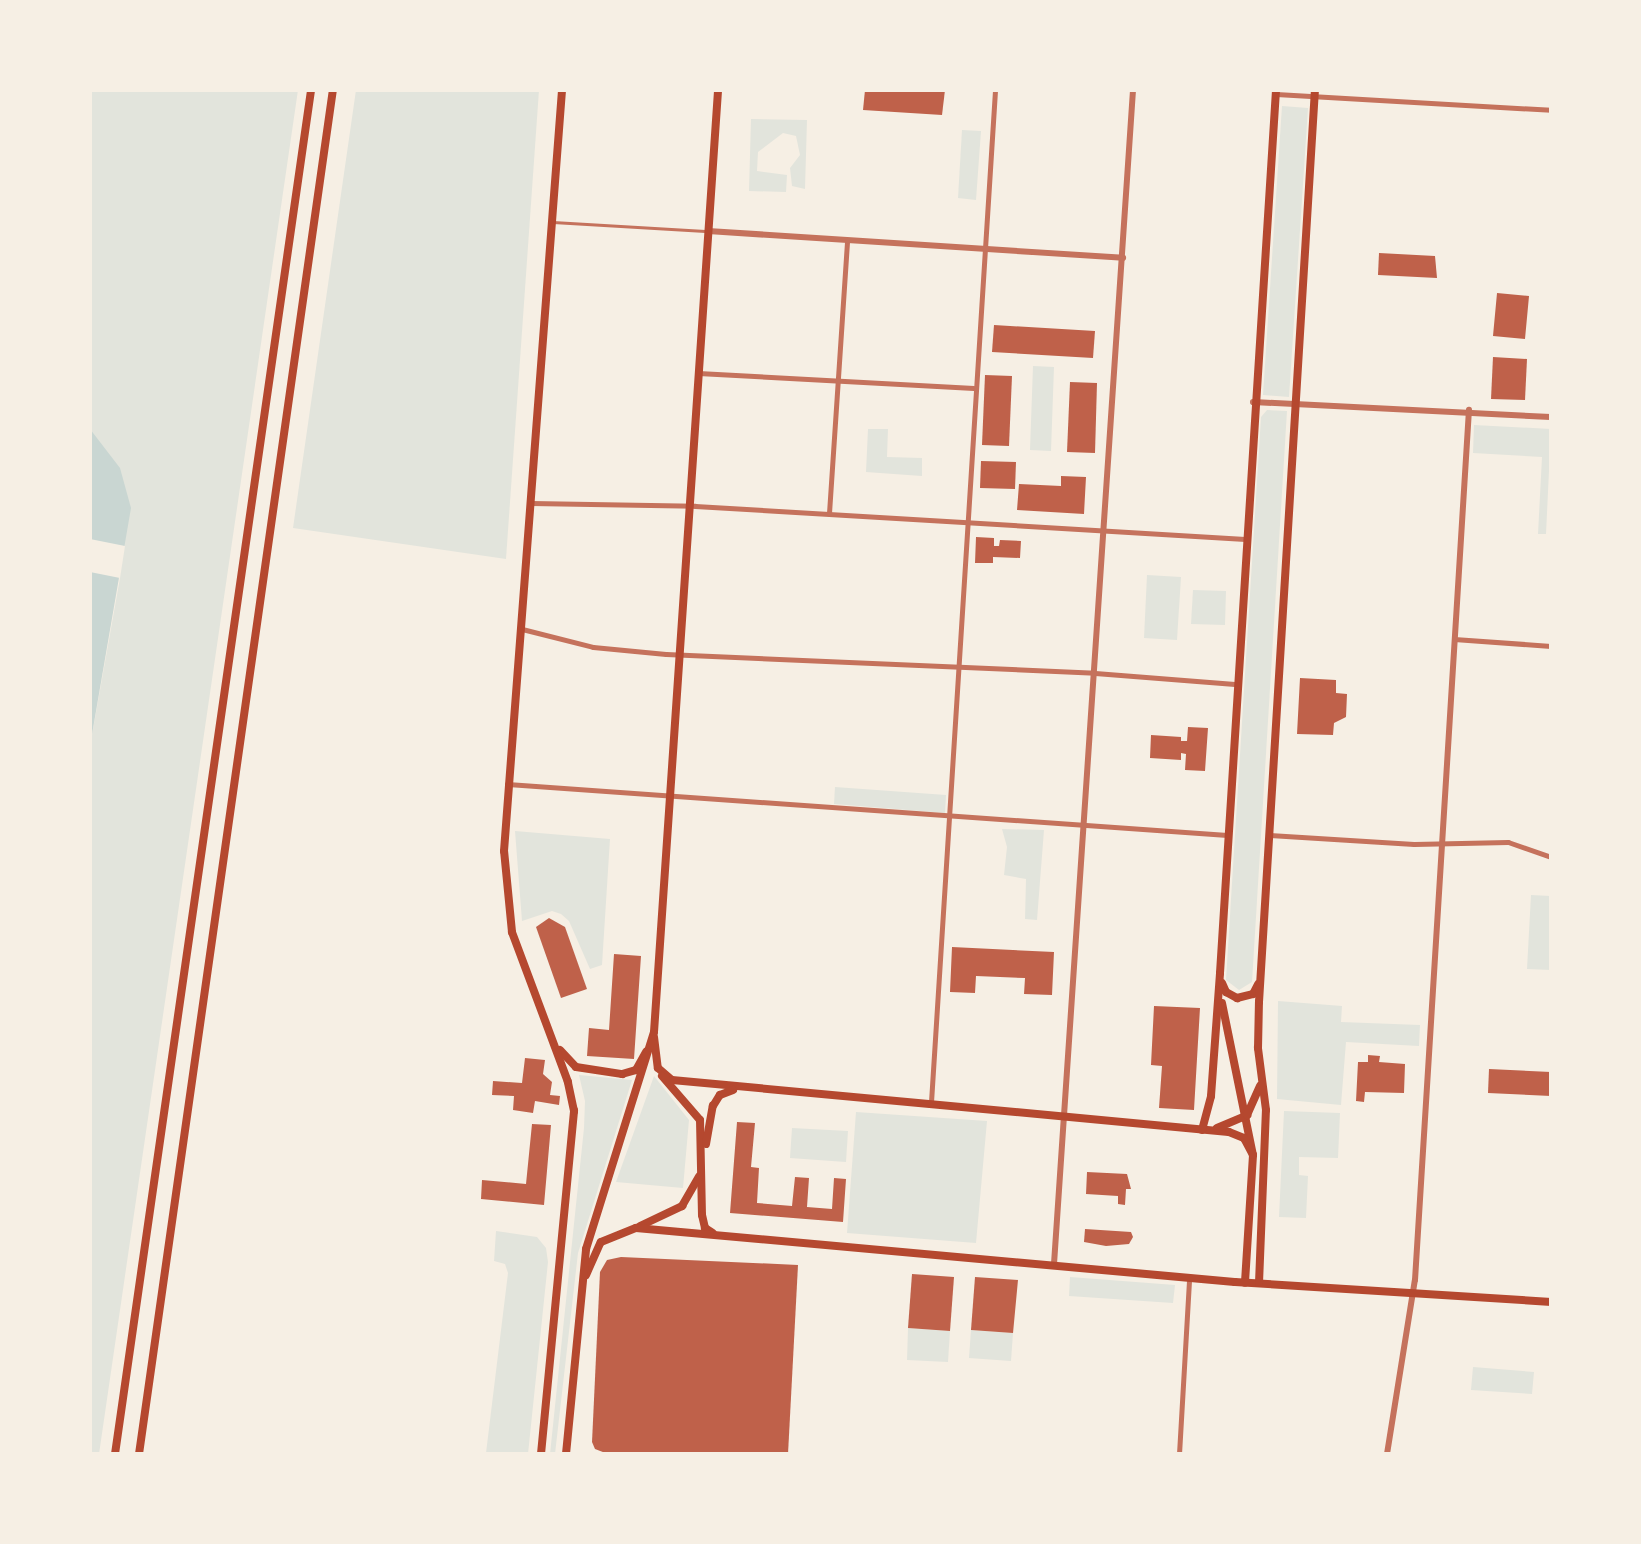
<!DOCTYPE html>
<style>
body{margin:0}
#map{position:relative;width:1641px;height:1544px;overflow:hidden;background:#f6efe4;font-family:Figtree,sans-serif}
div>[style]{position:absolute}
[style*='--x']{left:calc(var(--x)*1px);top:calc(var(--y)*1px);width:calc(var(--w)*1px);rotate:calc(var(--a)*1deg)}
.green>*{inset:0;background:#e2e4dc}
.water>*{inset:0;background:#c9d6d2}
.pier>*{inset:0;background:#f6efe4}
.building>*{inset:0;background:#bf614a}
.service>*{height:2.5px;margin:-1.25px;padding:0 1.25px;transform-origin:1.25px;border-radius:1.25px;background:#c5725c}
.minor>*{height:5px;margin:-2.5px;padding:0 2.5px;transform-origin:2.5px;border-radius:2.5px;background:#c5725c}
.tertiary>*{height:6px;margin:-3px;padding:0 3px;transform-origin:3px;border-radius:3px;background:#c5725c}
.secondary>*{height:8px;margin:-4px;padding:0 4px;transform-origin:4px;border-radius:4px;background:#b5482f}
.trunk>*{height:8px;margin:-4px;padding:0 4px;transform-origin:4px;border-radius:4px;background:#b5482f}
span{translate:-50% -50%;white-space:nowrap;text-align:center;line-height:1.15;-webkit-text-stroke:8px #f6efe4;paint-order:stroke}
.frame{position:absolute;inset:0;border:92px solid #f6efe4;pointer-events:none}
</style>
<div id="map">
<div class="green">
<div style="clip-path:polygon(90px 90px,298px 90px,99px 1454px,90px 1454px,90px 746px,120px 578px,90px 429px)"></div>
<div style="clip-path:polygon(356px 90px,539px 90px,506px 559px,293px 528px)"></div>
<div style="clip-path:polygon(1282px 106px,1308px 108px,1289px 397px,1263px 395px)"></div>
<div style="clip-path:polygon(751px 119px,807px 120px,805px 189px,792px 186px,790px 168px,800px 155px,796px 136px,783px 133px,758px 152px,757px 171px,787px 175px,786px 192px,749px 191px)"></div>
<div style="clip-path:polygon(962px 130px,981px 131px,976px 200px,958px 198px)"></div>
<div style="clip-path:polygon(1033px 366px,1054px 367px,1051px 451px,1030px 450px)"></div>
<div style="clip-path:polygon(1267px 410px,1287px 411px,1252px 982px,1239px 990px,1226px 980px,1261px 417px)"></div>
<div style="clip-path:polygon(1474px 425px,1551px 429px,1546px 534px,1538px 534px,1542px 457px,1473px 453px)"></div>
<div style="clip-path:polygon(868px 429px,888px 429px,887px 457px,922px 458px,922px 476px,866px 472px)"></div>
<div style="clip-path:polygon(1147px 575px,1181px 577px,1177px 640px,1144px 638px)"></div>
<div style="clip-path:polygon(1193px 590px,1226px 591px,1225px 625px,1191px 624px)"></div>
<div style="clip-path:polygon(835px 787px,946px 795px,945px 813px,834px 804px)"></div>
<div style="clip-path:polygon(1002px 829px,1044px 830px,1037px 920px,1025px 919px,1026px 879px,1004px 875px,1007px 847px)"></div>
<div style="clip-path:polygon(515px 831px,610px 839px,602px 965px,590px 969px,569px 921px,561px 914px,552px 911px,522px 921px)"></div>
<div style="clip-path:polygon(1531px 895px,1551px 896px,1551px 970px,1527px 969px)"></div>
<div style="clip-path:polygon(1278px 1001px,1342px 1006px,1341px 1022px,1420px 1025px,1419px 1046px,1346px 1042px,1341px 1105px,1277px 1099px)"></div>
<div style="clip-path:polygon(579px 1075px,632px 1080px,578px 1253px,555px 1454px,550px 1454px,584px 1128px,585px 1101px)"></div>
<div style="clip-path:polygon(654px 1076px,689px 1120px,683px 1188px,616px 1182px)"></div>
<div style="clip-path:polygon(1284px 1111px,1340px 1113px,1338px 1158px,1299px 1157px,1299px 1175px,1308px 1176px,1306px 1218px,1279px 1217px)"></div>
<div style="clip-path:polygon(856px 1112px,987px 1121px,976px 1243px,847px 1233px)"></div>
<div style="clip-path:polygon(792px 1128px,848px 1131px,846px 1162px,790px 1158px)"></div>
<div style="clip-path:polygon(496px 1231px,537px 1237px,546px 1248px,548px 1262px,528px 1454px,486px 1453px,508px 1273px,505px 1264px,494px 1261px)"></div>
<div style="clip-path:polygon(1070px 1277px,1175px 1285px,1173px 1303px,1069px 1296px)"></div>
<div style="clip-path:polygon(908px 1328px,950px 1331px,948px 1362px,907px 1360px)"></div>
<div style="clip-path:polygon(971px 1330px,1013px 1333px,1011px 1361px,969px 1358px)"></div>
<div style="clip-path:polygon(1473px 1367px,1534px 1372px,1532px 1394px,1471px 1390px)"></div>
</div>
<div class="water">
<div style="clip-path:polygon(90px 429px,120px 468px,131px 508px,90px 746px)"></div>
</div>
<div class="pier">
<div style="clip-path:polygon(90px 539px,125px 546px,120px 578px,90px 572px)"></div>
</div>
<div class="building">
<div style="clip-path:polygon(865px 90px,945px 90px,942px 115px,863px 110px)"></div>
<div style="clip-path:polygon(1379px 253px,1435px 256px,1437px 278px,1378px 275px)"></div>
<div style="clip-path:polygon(1497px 293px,1529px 296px,1525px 339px,1493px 336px)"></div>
<div style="clip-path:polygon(994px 325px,1095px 331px,1093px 358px,992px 352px)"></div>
<div style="clip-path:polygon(1493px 357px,1527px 359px,1525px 400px,1491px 399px)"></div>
<div style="clip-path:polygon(985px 375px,1012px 376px,1009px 446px,982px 445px)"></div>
<div style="clip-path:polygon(1070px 382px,1097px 383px,1095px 453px,1067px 452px)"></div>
<div style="clip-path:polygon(981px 461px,1016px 462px,1015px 489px,980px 488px)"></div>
<div style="clip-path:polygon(1061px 476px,1086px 477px,1084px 514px,1017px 510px,1019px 484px,1061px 486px)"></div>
<div style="clip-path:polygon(976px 537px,994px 538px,994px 546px,999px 546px,1000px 540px,1021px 541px,1020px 558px,993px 557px,993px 563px,975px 563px)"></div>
<div style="clip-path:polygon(1300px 678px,1336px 680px,1336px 693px,1347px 694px,1346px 717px,1334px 723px,1333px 735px,1297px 734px)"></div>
<div style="clip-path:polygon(1188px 727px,1208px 728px,1205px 771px,1185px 770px,1186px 754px,1181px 753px,1181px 760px,1150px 758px,1151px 735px,1181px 737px,1181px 741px,1187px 741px)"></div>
<div style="clip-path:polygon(549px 918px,565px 927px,587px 989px,561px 998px,536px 927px)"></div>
<div style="clip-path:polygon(952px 947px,1054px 952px,1052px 995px,1024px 994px,1025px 978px,976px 976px,975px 993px,950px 992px)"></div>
<div style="clip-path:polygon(614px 954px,641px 956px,634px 1059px,587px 1056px,589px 1028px,609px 1030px)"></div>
<div style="clip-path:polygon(1154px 1006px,1200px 1008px,1194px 1110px,1159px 1108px,1162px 1066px,1151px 1065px)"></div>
<div style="clip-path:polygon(1368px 1055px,1380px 1056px,1379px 1062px,1405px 1064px,1404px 1093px,1365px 1092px,1364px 1102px,1356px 1101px,1358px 1062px,1368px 1062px)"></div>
<div style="clip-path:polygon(525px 1058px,545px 1060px,543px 1074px,552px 1082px,550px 1095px,560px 1096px,559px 1105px,535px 1101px,533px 1113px,513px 1110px,514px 1096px,492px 1095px,493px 1081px,522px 1083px)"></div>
<div style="clip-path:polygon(1489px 1069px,1551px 1072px,1551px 1096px,1488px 1093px)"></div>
<div style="clip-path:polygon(737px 1122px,755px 1123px,751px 1167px,759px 1168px,757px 1203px,792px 1206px,795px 1177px,809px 1178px,807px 1207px,832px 1209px,834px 1178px,846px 1179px,843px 1222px,730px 1213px)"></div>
<div style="clip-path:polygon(532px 1124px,551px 1125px,544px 1205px,481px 1199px,482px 1180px,526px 1184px)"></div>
<div style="clip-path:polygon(1087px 1172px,1127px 1174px,1131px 1189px,1126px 1189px,1125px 1205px,1118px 1204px,1118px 1196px,1086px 1194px)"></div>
<div style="clip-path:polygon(1085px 1229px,1131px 1232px,1133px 1237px,1129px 1244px,1106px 1246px,1084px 1242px)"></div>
<div style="clip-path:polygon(621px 1257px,798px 1265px,788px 1454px,608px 1454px,595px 1449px,592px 1442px,600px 1272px,607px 1260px)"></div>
<div style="clip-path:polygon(912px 1274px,954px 1277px,950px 1331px,908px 1328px)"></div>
<div style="clip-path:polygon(975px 1277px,1018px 1280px,1013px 1333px,971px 1330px)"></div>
</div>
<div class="service">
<div style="--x:553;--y:222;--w:152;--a:3.4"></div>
</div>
<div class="minor">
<div style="--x:1276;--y:94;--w:275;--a:3.3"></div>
<div style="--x:698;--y:373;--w:276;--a:3.1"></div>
<div style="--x:531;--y:503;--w:164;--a:1"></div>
<div style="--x:695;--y:506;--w:551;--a:3.43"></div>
<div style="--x:829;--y:513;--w:273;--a:-86.2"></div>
<div style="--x:522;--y:629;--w:73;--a:14.2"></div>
<div style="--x:593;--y:647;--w:73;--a:5.5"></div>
<div style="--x:666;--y:654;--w:429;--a:2.5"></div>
<div style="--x:1095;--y:673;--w:140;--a:4.5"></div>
<div style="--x:1454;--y:639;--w:97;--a:4.1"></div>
<div style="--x:507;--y:784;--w:722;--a:4.05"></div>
<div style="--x:1269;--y:835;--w:145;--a:3.6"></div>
<div style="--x:1414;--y:844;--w:94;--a:-1.2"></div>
<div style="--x:1508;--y:842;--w:46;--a:19.2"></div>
<div style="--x:931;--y:1102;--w:1014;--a:-86.38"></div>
<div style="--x:1179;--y:1454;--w:176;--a:-86.7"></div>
</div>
<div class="tertiary">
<div style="--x:708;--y:231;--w:416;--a:3.7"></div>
<div style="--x:1253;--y:402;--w:298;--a:2.9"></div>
<div style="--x:1054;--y:1264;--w:1177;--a:-86.15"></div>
<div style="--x:1387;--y:1454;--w:176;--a:-80.9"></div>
<div style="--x:1415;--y:1280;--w:872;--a:-86.45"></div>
</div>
<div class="secondary">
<div style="--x:1222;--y:983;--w:10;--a:66"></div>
<div style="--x:1226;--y:992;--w:13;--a:29"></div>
<div style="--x:1237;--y:998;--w:16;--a:-14"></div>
<div style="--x:1253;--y:994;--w:11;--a:-63"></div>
<div style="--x:1222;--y:1003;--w:155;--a:78.5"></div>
<div style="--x:1253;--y:1155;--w:128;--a:93.6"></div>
<div style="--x:654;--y:1037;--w:31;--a:83"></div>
<div style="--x:658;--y:1068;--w:18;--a:41"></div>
<div style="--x:672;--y:1080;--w:559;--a:5.33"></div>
<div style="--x:1229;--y:1132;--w:16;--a:22"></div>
<div style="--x:1244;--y:1138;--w:19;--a:62"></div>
<div style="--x:662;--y:1076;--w:58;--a:49.2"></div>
<div style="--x:700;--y:1120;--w:95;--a:88.8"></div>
<div style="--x:702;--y:1215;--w:13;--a:77"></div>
<div style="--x:705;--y:1228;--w:9;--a:32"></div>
<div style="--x:1217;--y:1128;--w:33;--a:-23"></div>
<div style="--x:1247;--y:1115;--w:32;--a:-66"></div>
<div style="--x:1202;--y:1130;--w:35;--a:-75"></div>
<div style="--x:1211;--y:1096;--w:123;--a:-85.8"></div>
<div style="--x:1220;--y:973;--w:885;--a:-86.37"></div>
<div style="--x:706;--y:1144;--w:39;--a:-80"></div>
<div style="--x:713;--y:1106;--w:13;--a:-58"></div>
<div style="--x:720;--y:1095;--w:14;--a:-21"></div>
<div style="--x:640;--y:1226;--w:47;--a:-25.5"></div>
<div style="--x:682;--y:1206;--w:34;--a:-60"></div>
<div style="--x:586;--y:1275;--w:36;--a:-66"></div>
<div style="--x:601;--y:1242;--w:38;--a:-22"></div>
<div style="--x:636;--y:1228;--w:601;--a:5.15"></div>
<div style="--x:1235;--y:1282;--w:317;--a:3.6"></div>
<div style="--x:1259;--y:1283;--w:173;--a:-87.7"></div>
<div style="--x:1266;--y:1110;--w:63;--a:-97.4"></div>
<div style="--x:1258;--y:1048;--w:46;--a:-88.8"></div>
<div style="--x:1259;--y:1002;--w:914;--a:-86.49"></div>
<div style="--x:115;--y:1454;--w:1378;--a:-81.82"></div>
<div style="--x:139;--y:1454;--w:1378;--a:-81.91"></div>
</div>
<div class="trunk">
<div style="--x:560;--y:1050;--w:23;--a:47"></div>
<div style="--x:576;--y:1067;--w:47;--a:8.7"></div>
<div style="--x:622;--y:1074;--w:15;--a:-16"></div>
<div style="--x:636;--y:1070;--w:21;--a:-61"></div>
<div style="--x:541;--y:1454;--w:345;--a:-84.5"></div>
<div style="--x:574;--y:1111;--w:30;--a:-102"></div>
<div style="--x:568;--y:1082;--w:160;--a:-110.5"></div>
<div style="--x:512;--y:932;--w:81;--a:-95.6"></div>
<div style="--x:504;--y:851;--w:763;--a:-85.64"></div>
<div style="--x:566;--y:1454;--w:206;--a:-84.4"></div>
<div style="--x:586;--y:1249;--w:227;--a:-72.6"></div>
<div style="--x:654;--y:1032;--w:944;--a:-86.11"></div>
</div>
<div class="frame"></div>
</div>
